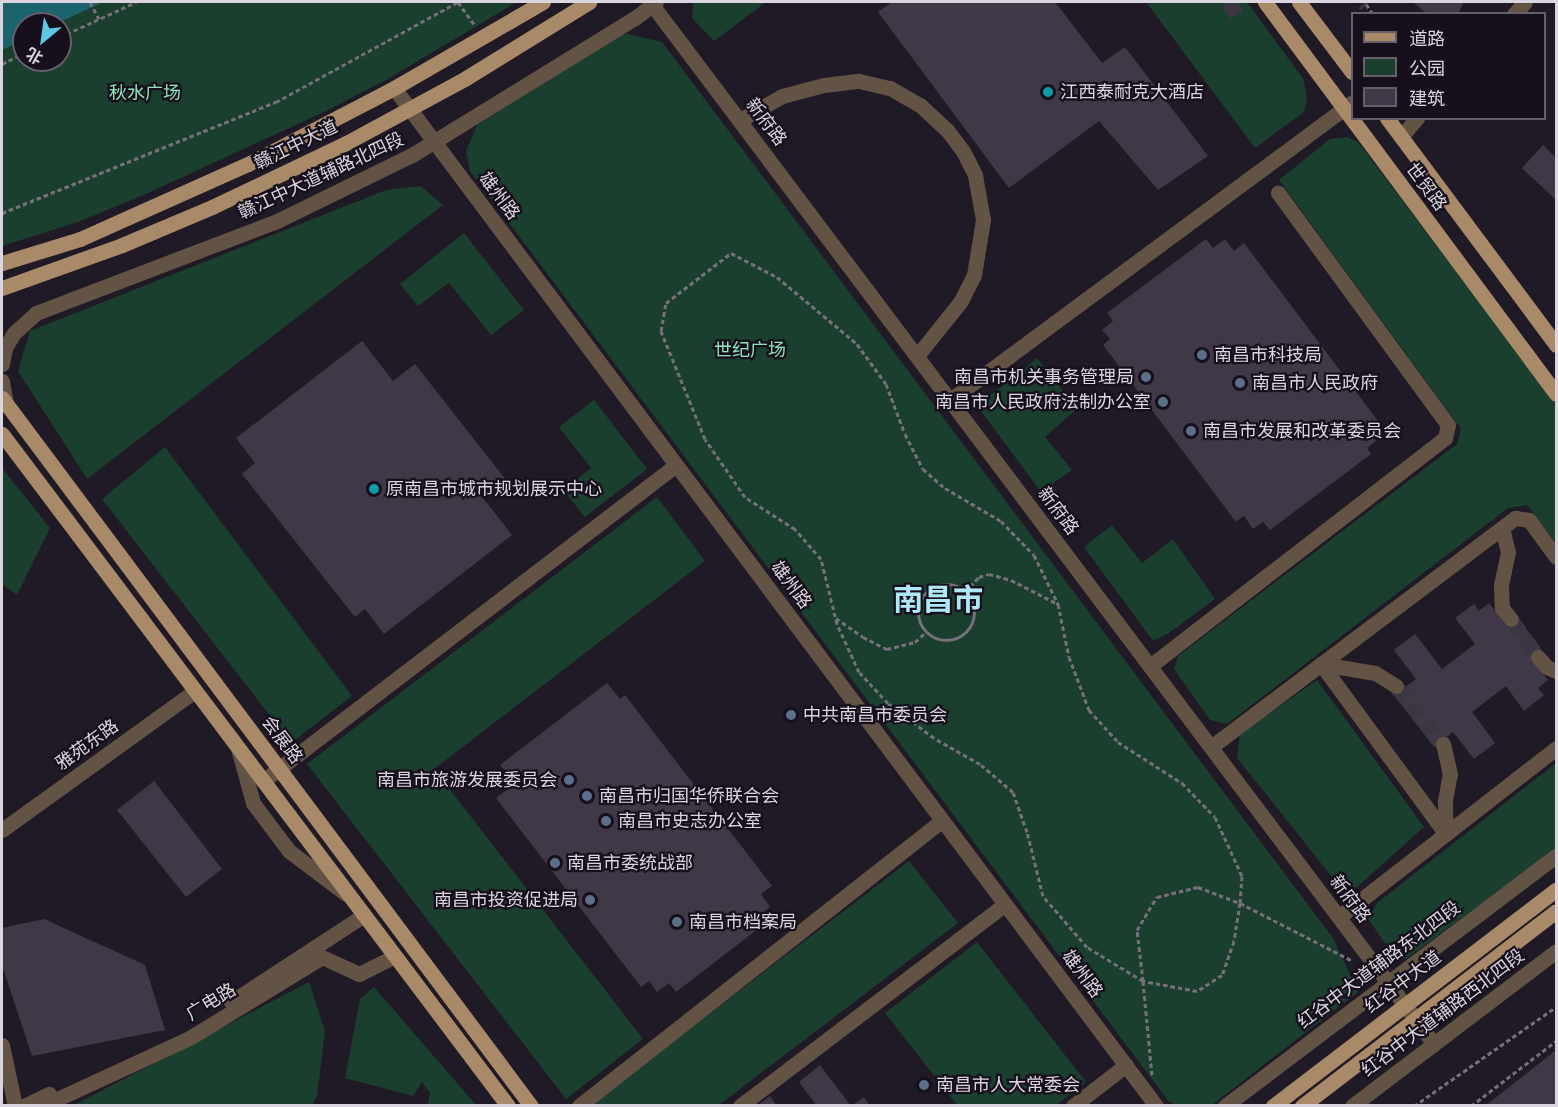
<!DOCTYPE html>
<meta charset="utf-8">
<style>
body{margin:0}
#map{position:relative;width:1558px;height:1107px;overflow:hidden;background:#201926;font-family:"IBM Plex Sans","Noto Sans SC",sans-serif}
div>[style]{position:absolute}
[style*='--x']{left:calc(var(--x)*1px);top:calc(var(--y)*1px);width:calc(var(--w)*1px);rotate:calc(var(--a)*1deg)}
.green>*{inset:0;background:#1a3f2e}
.water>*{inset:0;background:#1c646c}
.building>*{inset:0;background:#413847}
.minor-tunnel>*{height:15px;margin-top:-7.5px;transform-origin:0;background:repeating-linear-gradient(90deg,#3c3542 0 15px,transparent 0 23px)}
.path>*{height:3px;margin-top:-1.5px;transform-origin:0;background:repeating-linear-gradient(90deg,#76707b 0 4.5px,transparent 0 7.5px)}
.path>.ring{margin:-1.5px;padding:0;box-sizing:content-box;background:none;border:3px solid #76707b;border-radius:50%}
.minor>*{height:15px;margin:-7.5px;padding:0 7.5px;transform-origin:7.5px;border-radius:7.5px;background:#625344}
.major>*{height:15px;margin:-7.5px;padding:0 7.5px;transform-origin:7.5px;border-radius:7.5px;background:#a88a69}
.dots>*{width:16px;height:16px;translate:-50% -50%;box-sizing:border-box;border:3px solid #17101c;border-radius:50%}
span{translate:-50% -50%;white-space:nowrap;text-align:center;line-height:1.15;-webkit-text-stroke:4.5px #17101c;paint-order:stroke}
.poi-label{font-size:18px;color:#dad5de}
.left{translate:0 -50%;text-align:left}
.right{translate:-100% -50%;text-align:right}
.park-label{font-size:18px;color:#90e2b9}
.street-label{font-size:18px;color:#dad5de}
.town-label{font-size:30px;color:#b0e7f7;font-weight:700}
.frame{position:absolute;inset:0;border:3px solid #dad5de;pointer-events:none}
.legend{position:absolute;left:1351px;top:12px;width:195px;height:108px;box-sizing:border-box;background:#17101c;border:2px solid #655f6a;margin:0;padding:8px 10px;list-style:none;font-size:18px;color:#dad5de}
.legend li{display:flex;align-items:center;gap:12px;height:30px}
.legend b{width:30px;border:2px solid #655f6a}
.north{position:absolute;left:12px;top:12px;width:60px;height:60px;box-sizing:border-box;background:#17101c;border:2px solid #655f6a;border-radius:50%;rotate:209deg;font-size:16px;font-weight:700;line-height:24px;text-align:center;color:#dad5de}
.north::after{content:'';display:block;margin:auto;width:21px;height:27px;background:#5ac8e5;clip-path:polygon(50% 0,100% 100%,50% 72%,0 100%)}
</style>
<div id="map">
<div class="green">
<div style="clip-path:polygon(evenodd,2px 2px,517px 2px,386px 80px,324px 112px,146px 194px,78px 222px,2px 246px,2px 2px,24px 24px,60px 24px,60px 60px,24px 60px,24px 24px)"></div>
<div style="clip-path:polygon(693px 2px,766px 2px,714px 41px,692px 18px)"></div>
<div style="clip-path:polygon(1146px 2px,1247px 2px,1304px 80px,1307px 102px,1303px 113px,1255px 148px)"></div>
<div style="clip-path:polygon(624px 33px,662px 42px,1333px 938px,1358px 992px,1212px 1105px,1177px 1105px,1169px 1102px,470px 171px,466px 151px,477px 125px)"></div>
<div style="clip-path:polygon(1347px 137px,1358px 142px,1556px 404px,1556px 543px,1527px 505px,1508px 508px,1227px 724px,1210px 720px,1174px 669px,1178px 656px,1457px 444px,1461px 429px,1279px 180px,1330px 139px)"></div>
<div style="clip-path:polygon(421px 186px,443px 205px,87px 479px,18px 371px,30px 331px,386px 190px)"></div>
<div style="clip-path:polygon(464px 233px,524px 310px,491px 335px,449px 283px,418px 306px,400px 284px)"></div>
<div style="clip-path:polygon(1037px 358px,1077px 409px,1045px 437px,1072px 470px,1041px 492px,977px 406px)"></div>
<div style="clip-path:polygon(594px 400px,647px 469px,585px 517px,563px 490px,591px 468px,559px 427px)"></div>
<div style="clip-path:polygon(165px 447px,352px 696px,291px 743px,102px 499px)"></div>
<div style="clip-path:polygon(2px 468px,50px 528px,17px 595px,2px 584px)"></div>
<div style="clip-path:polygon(657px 497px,705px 561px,434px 769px,643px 1039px,566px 1099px,307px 764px)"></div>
<div style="clip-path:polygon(1112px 525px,1142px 563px,1173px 539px,1215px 599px,1169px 633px,1153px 641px,1084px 547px)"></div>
<div style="clip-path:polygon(1317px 680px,1424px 827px,1357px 887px,1340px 887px,1237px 758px,1240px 734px)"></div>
<div style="clip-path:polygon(1556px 763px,1556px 849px,1406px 959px,1394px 956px,1368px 919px,1377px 903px)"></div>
<div style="clip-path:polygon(909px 861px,958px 923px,719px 1105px,589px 1106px)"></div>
<div style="clip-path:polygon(977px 942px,1086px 1082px,1056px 1105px,957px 1105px,885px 1013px)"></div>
<div style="clip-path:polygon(309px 982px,325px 1031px,317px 1096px,312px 1105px,72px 1106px)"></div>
<div style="clip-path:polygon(374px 987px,476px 1105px,428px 1105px,430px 1093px,422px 1082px,413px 1096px,345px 1078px,360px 999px)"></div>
</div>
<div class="water">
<div style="clip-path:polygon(2px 2px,103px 2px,56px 24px,24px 24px,24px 39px,2px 50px)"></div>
</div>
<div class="building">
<div style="clip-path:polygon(892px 2px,1055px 2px,1102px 63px,1125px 47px,1208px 156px,1158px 190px,1099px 121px,1009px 188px,878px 12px)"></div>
<div style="clip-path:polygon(1413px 2px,1464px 2px,1458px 14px,1427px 14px)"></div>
<div style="clip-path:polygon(1543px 145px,1556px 158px,1556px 200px,1522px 168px)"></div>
<div style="clip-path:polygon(1206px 239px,1213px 248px,1225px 239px,1234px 251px,1244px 243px,1378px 421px,1367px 429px,1376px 441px,1367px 448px,1371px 454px,1270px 530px,1263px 522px,1253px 529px,1244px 516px,1236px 522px,1103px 345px,1110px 339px,1102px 330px,1113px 321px,1107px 313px)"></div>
<div style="clip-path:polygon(362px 341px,393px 381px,415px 364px,506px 480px,483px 498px,512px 535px,384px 634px,365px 609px,355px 617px,242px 474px,255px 463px,236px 438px)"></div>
<div style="clip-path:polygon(1489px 603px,1507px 626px,1518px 618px,1542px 650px,1532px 658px,1548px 680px,1538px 688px,1544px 695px,1524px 711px,1506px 686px,1472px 712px,1495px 743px,1474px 759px,1453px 732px,1434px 747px,1394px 695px,1416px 679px,1394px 650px,1415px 634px,1442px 669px,1475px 644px,1455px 618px,1474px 604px,1479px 611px)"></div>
<div style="clip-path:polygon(607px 683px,620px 699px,625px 695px,772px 886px,761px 894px,770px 907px,761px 914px,767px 922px,676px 992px,669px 983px,657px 992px,649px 981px,641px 987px,496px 798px,515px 784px,500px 765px)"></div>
<div style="clip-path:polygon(154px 781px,222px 869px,186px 897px,117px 810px)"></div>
<div style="clip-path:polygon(44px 919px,145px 965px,165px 1030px,32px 1056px,2px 965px,2px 928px)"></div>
<div style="clip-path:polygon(1556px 1050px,1556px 1106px,1485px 1106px)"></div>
<div style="clip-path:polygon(820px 1065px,851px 1106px,817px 1106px,799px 1082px)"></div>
<div style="clip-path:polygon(770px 1096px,777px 1106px,757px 1106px)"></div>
<div style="clip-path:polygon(864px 1097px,870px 1106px,852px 1106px)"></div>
</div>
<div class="minor-tunnel">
<div style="--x:1228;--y:2;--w:21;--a:53"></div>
<div style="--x:1364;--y:2;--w:3;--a:45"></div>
<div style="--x:1511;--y:619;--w:47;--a:54.6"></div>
<div style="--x:1396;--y:686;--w:75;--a:51"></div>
</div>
<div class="path">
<div style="--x:90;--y:2;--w:19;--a:62"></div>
<div style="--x:458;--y:2;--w:27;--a:54"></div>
<div style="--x:1366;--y:4;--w:12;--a:55"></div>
<div style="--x:60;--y:37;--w:84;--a:-24.7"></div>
<div style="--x:2;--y:64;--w:25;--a:-27"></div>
<div style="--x:2;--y:213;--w:296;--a:-22.1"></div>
<div style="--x:276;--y:102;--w:208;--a:-28.8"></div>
<div class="ring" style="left:918px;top:584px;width:53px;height:53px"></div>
<div style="--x:965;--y:592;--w:21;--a:-47"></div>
<div style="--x:979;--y:577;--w:10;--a:-17"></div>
<div style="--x:989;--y:574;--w:23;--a:15"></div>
<div style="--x:1011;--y:580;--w:53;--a:27.1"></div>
<div style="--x:836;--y:618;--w:33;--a:35"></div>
<div style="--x:863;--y:637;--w:27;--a:27"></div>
<div style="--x:887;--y:649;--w:29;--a:-14"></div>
<div style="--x:915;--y:642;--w:15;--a:-42"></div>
<div style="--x:1198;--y:887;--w:45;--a:20.9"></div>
<div style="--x:1240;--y:903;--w:38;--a:99"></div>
<div style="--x:1234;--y:941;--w:36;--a:109"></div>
<div style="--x:1222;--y:975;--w:30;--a:147"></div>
<div style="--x:1197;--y:991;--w:55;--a:-169.5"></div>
<div style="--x:1143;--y:981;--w:51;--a:-96.7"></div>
<div style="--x:1137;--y:930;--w:39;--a:-59"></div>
<div style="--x:1157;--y:897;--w:42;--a:-13.7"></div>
<div style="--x:1152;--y:1075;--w:94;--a:-95.5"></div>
<div style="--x:1143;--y:981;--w:66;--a:-148.7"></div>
<div style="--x:1087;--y:947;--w:67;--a:-130.8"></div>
<div style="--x:1043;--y:896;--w:66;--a:-104"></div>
<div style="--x:1027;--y:832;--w:42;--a:-109.3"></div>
<div style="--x:1013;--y:792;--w:43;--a:-139.7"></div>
<div style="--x:980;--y:764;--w:53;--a:-150.5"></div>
<div style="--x:934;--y:738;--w:58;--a:-142.7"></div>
<div style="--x:888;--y:703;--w:42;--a:-133.1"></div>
<div style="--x:859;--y:672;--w:53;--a:-114.6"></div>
<div style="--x:837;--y:624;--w:67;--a:-103.8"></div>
<div style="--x:821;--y:559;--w:40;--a:-131"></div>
<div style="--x:795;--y:529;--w:59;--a:-147.4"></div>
<div style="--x:745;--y:497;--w:70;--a:-124.6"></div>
<div style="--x:705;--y:439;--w:117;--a:-112.2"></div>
<div style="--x:661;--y:331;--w:28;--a:-80"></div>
<div style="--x:666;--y:303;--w:82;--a:-37.6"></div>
<div style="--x:731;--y:253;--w:52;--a:27.6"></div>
<div style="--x:777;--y:277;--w:104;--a:39.9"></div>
<div style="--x:857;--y:344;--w:49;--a:54.1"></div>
<div style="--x:886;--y:384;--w:53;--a:69.2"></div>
<div style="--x:905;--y:434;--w:39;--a:63"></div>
<div style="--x:923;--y:469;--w:29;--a:41"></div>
<div style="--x:945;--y:488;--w:65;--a:30.5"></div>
<div style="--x:1001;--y:521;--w:47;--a:45.9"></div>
<div style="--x:1034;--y:555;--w:55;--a:63.9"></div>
<div style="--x:1058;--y:604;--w:54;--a:78.3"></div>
<div style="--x:1069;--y:657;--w:57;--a:69.3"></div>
<div style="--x:1089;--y:710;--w:43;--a:47.8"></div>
<div style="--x:1118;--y:742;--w:76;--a:32.6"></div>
<div style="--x:1182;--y:783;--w:47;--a:45.9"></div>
<div style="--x:1215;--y:817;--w:65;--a:65.4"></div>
<div style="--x:1242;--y:876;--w:27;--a:94"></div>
<div style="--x:1240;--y:903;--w:125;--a:27.2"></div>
<div style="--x:1414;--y:1106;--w:173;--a:-34.9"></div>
<div style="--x:1471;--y:1106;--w:107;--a:-37.4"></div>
</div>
<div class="minor">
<div style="--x:650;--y:2;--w:1304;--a:53.04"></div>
<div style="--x:1514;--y:14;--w:16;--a:-47"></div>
<div style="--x:394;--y:88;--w:1272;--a:53.18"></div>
<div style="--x:740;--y:120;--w:48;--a:-29.7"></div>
<div style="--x:782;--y:96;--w:43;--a:-14.7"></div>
<div style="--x:824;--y:85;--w:35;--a:-7"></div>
<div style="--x:859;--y:81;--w:32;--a:13"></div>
<div style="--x:890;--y:88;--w:34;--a:30"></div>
<div style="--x:920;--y:105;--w:37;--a:43"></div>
<div style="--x:947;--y:130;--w:26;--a:53"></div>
<div style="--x:963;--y:151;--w:27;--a:63"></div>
<div style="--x:975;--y:175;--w:46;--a:79.9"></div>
<div style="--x:983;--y:220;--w:56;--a:99.3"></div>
<div style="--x:974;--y:275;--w:29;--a:117"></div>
<div style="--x:961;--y:301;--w:70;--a:128.7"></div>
<div style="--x:1401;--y:137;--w:25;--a:-50"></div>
<div style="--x:2;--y:364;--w:16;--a:-79"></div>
<div style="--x:5;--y:348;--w:17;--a:-59"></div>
<div style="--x:14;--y:333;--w:30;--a:-42"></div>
<div style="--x:36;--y:313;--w:258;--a:-20.9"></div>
<div style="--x:277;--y:221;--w:150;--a:-26.1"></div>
<div style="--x:412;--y:155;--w:262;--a:-31.6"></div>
<div style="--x:635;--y:18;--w:26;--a:-37"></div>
<div style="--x:2;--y:381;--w:23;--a:80"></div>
<div style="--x:950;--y:400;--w:500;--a:-36.5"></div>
<div style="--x:1502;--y:528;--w:25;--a:76"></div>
<div style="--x:1508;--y:552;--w:34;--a:102"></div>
<div style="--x:1501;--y:585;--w:23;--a:88"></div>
<div style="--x:1502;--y:608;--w:14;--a:51"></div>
<div style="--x:1538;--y:657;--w:13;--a:48"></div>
<div style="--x:1547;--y:667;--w:10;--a:24"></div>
<div style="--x:1150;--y:666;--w:373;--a:-37.7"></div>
<div style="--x:1445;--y:438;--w:13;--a:-77"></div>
<div style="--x:1448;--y:425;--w:288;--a:-126.2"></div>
<div style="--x:1396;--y:686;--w:25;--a:-148"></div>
<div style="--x:1375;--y:673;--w:55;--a:-170.5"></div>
<div style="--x:1321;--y:664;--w:211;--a:53.7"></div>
<div style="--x:1446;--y:834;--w:33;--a:-92"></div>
<div style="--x:1445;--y:801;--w:27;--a:-80"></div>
<div style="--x:1450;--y:774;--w:31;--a:-103"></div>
<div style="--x:1211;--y:747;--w:381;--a:-37"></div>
<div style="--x:1515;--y:518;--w:14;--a:8"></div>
<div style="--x:1529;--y:520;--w:46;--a:53.9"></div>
<div style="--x:238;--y:748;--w:57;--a:74.7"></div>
<div style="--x:253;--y:803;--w:60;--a:53.1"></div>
<div style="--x:289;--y:851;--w:71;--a:37"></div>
<div style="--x:263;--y:781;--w:520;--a:-37.42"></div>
<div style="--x:2;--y:830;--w:238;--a:-35.8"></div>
<div style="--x:1339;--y:917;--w:275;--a:-37.9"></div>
<div style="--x:231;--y:1002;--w:159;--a:-33.2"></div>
<div style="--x:2;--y:1045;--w:62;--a:78"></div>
<div style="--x:24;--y:1106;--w:28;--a:-26"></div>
<div style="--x:42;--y:1106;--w:164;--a:-24.8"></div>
<div style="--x:191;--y:1037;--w:153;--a:-31.4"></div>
<div style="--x:322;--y:957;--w:41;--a:24.7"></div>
<div style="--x:359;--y:974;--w:40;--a:-26.6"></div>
<div style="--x:579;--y:1106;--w:462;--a:-38.2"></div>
<div style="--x:740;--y:1106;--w:333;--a:-37.3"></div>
<div style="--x:1073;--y:1106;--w:67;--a:-37.7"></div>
<div style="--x:1225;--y:1106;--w:415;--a:-37.1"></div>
<div style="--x:1352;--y:1106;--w:256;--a:-37.2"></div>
</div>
<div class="major">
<div style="--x:1265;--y:2;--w:488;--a:53.4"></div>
<div style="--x:1299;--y:2;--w:88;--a:52.9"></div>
<div style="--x:1387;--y:118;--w:283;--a:53.3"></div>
<div style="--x:2;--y:263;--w:82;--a:-17.1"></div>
<div style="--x:80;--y:239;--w:184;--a:-24.1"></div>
<div style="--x:248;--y:164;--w:165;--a:-27.5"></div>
<div style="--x:394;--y:88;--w:172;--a:-30"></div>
<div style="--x:2;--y:288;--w:127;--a:-19.7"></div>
<div style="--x:122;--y:245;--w:98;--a:-22.9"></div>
<div style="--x:212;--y:207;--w:148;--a:-25.5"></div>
<div style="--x:346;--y:143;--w:136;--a:-28.4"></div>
<div style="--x:466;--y:78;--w:145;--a:-31.7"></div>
<div style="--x:2;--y:398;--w:884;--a:53.23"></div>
<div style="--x:2;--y:434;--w:841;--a:53.02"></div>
<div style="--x:1273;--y:1106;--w:356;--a:-37.4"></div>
<div style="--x:1302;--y:1106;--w:320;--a:-37.5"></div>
</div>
<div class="dots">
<div style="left:1048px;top:92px;background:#0f9aa8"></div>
<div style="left:1202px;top:355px;background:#5c6f8a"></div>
<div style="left:1146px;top:377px;background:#5c6f8a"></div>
<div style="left:1240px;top:383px;background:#5c6f8a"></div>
<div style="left:1163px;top:402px;background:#5c6f8a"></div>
<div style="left:1191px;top:431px;background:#5c6f8a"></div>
<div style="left:374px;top:489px;background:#0f9aa8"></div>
<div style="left:791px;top:715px;background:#5c6f8a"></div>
<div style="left:569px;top:780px;background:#5c6f8a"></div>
<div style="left:587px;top:796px;background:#5c6f8a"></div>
<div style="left:606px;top:821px;background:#5c6f8a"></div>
<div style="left:555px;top:863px;background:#5c6f8a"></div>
<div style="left:590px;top:900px;background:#5c6f8a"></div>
<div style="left:677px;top:922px;background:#5c6f8a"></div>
<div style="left:924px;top:1085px;background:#5c6f8a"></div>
</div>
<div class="poi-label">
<span class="left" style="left:1060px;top:92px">江西泰耐克大酒店</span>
<span class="left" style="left:1214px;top:355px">南昌市科技局</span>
<span class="right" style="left:1134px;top:377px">南昌市机关事务管理局</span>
<span class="left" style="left:1252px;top:383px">南昌市人民政府</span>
<span class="right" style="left:1151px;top:402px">南昌市人民政府法制办公室</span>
<span class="left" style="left:1203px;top:431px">南昌市发展和改革委员会</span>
<span class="left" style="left:386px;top:489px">原南昌市城市规划展示中心</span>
<span class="left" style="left:803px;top:715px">中共南昌市委员会</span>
<span class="right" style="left:557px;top:780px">南昌市旅游发展委员会</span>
<span class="left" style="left:599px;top:796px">南昌市归国华侨联合会</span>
<span class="left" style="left:618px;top:821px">南昌市史志办公室</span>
<span class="left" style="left:567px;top:863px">南昌市委统战部</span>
<span class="right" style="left:578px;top:900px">南昌市投资促进局</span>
<span class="left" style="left:689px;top:922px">南昌市档案局</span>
<span class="left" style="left:936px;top:1085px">南昌市人大常委会</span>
</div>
<div class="park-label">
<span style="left:145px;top:93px">秋水广场</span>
<span style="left:750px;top:350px">世纪广场</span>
</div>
<div class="street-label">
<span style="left:766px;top:122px;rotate:53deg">新府路</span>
<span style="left:296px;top:145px;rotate:-26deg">赣江中大道</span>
<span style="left:321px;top:176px;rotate:-25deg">赣江中大道辅路北四段</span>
<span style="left:1426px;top:187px;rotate:53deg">世贸路</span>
<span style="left:499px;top:196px;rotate:53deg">雄州路</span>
<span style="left:1058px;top:511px;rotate:53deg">新府路</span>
<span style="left:791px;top:585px;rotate:53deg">雄州路</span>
<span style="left:282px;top:740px;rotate:53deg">会展路</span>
<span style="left:87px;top:745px;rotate:-36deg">雅苑东路</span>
<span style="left:1350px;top:899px;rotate:53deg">新府路</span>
<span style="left:1379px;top:965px;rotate:-37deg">红谷中大道辅路东北四段</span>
<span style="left:1082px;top:974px;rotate:53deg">雄州路</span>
<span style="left:1403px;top:982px;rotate:-37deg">红谷中大道</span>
<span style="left:211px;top:1002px;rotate:-31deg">广电路</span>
<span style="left:1443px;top:1013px;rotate:-37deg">红谷中大道辅路西北四段</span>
</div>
<div class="town-label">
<span style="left:938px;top:599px">南昌市</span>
</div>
<div class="frame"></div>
<ul class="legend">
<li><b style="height:8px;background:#a88a69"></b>道路</li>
<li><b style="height:16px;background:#1a3f2e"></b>公园</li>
<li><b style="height:16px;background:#413847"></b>建筑</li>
</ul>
<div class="north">北</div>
</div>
